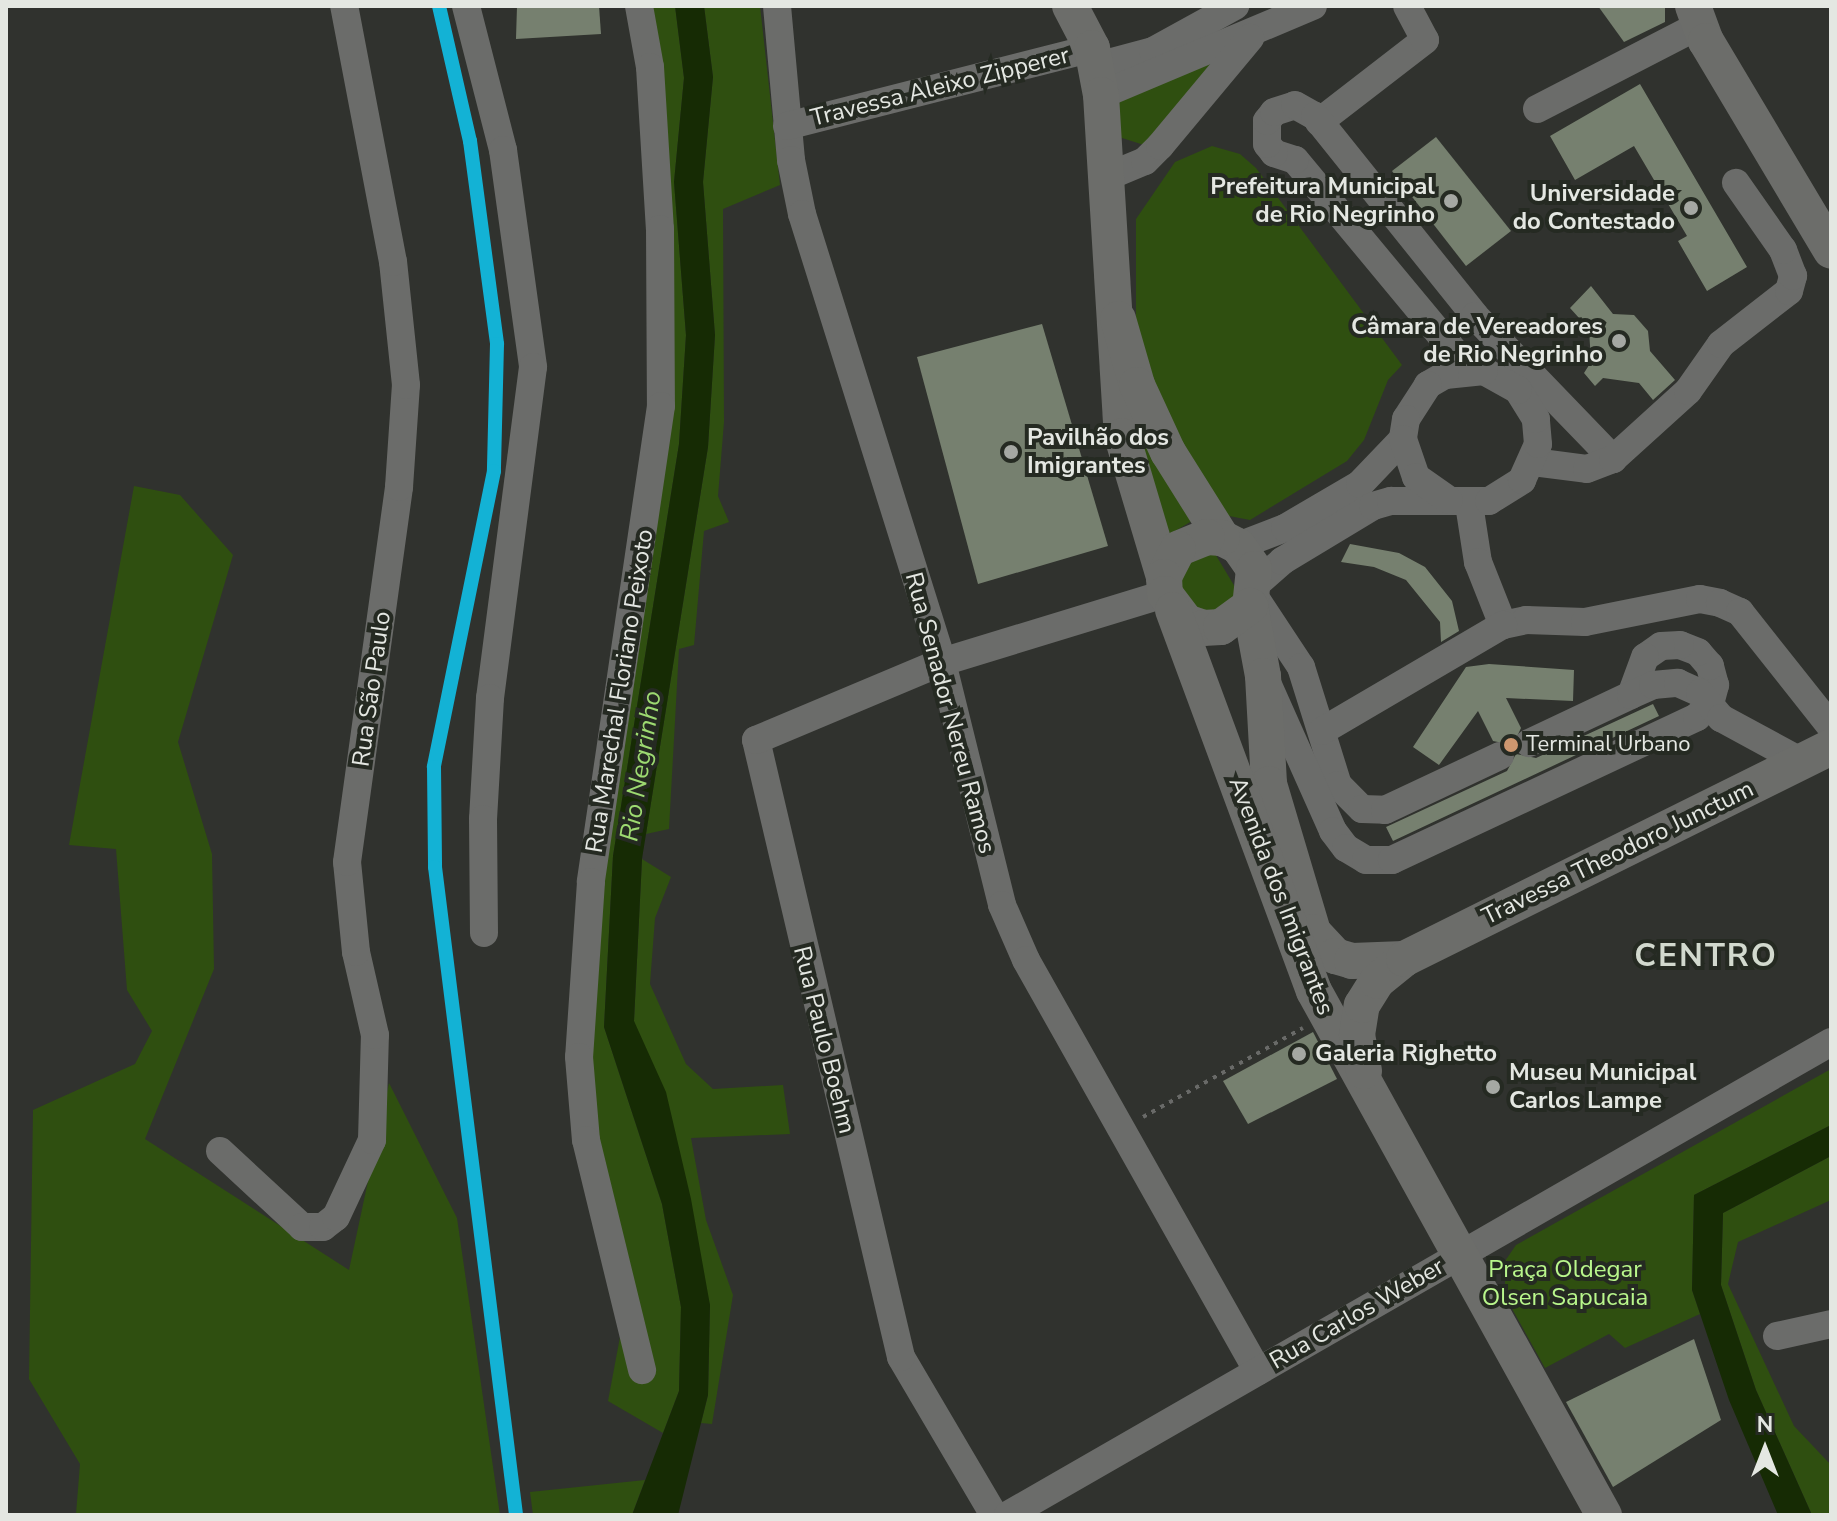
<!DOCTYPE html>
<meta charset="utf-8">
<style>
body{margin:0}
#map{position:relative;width:1837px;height:1521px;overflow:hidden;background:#30322e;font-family:"Nunito Sans",sans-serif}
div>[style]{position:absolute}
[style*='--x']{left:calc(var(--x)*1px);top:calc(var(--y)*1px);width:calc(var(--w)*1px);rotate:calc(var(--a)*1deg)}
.green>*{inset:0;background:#2f4f10}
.water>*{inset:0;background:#162b04}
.building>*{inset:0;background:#76806f}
.path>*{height:4px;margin-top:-2px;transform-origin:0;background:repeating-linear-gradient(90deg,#696a68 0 4px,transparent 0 10px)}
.minor>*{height:28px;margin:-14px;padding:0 14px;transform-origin:14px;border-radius:14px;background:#6b6c6a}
.major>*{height:36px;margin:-18px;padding:0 18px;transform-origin:18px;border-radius:18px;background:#6c6d6a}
.rail-1>*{height:14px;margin:-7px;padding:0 7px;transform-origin:7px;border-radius:7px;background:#13b2d5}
.dots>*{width:22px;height:22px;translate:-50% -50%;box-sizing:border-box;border:4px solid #252a22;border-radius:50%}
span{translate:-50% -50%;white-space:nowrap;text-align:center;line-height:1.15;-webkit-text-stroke:8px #252a22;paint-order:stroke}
.bus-label{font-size:22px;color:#e4e7e2}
.left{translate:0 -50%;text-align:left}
.street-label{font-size:24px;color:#e4e7e2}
.poi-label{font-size:24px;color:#e4e7e2;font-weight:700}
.right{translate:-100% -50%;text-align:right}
.park-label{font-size:24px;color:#b9f78c}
.water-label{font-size:26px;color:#9dda71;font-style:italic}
.district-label{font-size:32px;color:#d2d9ce;font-weight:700;letter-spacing:2px}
.frame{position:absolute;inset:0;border:8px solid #e4e7e2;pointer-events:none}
.north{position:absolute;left:1725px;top:1409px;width:80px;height:80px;-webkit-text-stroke:6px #252a22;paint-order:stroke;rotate:0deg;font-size:22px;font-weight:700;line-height:32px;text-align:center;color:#e4e7e2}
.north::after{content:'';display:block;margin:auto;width:28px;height:36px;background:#e4e7e2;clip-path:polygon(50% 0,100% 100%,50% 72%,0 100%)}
</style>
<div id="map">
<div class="green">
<div style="clip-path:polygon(639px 6px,675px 6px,684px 78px,674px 182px,686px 335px,679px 444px,613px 856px,604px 1027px,662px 1204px,681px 1307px,679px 1391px,663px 1433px,608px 1401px,626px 1305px,579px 1057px,657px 446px)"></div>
<div style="clip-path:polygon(704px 6px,760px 6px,780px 185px,723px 209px,724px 422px,718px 496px,729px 522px,704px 531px,694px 645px,679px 649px,669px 829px,646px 834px,708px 447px,715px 335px,703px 182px,713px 77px)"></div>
<div style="clip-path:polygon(1222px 51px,1144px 145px,1119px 137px,1114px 112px,1121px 100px)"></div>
<div style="clip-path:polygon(1212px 146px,1240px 154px,1256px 168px,1402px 365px,1388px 380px,1364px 440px,1347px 461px,1250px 520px,1229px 516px,1190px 466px,1136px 344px,1136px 219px,1175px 162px)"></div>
<div style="clip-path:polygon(1131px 403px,1200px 516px,1162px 539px)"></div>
<div style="clip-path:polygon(134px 486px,180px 495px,233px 555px,178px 742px,212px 854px,214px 969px,145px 1139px,349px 1270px,389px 1083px,457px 1218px,500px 1515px,6px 1515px,76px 1514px,80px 1464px,29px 1379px,33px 1110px,135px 1064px,152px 1031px,127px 990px,116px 849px,69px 845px)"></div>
<div style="clip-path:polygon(1214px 552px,1238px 592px,1224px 614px,1187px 608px,1174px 578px,1189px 560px)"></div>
<div style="clip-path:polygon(642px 859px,671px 877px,655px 918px,650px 984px,686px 1064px,713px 1089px,783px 1085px,790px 1134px,691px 1138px,706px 1220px,733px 1295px,712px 1424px,701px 1423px,708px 1395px,710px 1305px,634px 1021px)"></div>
<div style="clip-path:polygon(1831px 1069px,1831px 1125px,1694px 1195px,1692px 1290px,1700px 1314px,1625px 1348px,1609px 1334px,1545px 1368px,1505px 1296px,1505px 1261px,1516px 1245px)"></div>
<div style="clip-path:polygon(1831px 1156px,1831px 1200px,1738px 1242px,1728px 1284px,1794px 1426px,1831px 1465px,1831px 1515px,1812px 1515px,1756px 1390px,1721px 1285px,1723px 1213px)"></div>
<div style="clip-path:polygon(645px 1480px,632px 1515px,533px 1515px,530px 1492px)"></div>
</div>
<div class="water">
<div style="clip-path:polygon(675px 6px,704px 6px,713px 77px,703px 182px,715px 335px,708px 447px,642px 859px,634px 1021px,666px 1092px,691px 1199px,710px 1305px,708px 1395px,678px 1515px,632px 1515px,679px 1391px,681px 1307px,662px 1204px,604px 1027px,613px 856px,679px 444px,686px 335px,674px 182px,684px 78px)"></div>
<div style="clip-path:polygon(1831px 1125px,1831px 1156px,1723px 1213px,1721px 1285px,1756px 1390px,1812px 1515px,1778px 1515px,1729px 1400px,1692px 1290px,1694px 1195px)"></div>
</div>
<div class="building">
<div style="clip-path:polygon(517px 6px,599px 6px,601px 34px,516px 39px)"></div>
<div style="clip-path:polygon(1598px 6px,1665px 6px,1665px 22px,1624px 42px)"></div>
<div style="clip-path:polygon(1640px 84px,1747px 267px,1707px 291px,1678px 241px,1687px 236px,1634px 146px,1575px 180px,1550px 136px)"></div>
<div style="clip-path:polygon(1436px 137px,1511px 231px,1466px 266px,1392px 171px)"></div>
<div style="clip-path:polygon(1591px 286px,1613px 314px,1634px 315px,1648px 331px,1650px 351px,1675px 380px,1653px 400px,1639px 383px,1603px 378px,1595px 386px,1584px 373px,1591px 362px,1589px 329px,1570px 308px)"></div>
<div style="clip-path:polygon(1042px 324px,1108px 546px,978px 584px,917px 357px)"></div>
<div style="clip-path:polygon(1350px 544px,1399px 553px,1425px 567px,1452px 601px,1459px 631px,1441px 642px,1440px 622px,1406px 580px,1374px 567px,1341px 562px)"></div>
<div style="clip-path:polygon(1489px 664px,1574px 670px,1573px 701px,1506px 698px,1521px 728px,1513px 745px,1493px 741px,1478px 711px,1439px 765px,1413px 747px,1466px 667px)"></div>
<div style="clip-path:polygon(1653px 704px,1659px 716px,1393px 841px,1386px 827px,1507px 771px,1516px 754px,1536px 758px)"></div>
<div style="clip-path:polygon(1313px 1032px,1337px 1079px,1248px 1124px,1223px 1081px)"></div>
<div style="clip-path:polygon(1694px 1339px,1721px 1420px,1613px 1487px,1566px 1402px)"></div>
</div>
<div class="path">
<div style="--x:1143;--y:1117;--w:183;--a:-29.1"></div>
</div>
<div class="minor">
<div style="--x:466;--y:6;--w:149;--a:75.6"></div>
<div style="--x:503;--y:150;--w:219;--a:82.1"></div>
<div style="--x:533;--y:367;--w:334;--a:97.4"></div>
<div style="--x:490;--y:698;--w:121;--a:93.3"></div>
<div style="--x:483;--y:819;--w:114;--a:89.5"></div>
<div style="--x:639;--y:6;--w:62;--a:79.8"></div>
<div style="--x:650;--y:67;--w:162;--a:86.5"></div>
<div style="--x:660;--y:229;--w:177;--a:89.7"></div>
<div style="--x:661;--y:406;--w:481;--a:98.4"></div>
<div style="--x:591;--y:882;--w:175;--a:93.9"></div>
<div style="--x:579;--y:1057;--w:83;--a:85.2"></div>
<div style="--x:586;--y:1140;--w:237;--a:76.3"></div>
<div style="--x:777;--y:6;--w:155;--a:84.8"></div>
<div style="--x:791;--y:160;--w:55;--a:78.5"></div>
<div style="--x:802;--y:214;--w:469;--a:72.6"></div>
<div style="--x:942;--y:662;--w:250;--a:76.1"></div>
<div style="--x:1002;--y:905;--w:60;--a:66.4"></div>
<div style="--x:1026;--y:960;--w:472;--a:60.6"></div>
<div style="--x:1097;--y:66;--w:58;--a:-15"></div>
<div style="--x:1153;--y:51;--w:94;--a:-28.8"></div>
<div style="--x:1101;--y:95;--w:230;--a:-22.8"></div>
<div style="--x:1537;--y:109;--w:181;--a:-27.3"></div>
<div style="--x:1319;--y:122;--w:134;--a:-37.7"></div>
<div style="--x:1425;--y:40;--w:38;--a:-118"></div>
<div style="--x:787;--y:126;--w:315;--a:-14.3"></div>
<div style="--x:1104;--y:178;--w:44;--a:-22.5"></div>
<div style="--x:1145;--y:161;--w:21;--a:-45"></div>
<div style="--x:1160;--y:146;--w:141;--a:-50.2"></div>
<div style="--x:1453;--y:350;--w:247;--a:-129.7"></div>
<div style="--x:1295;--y:160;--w:22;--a:-162"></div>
<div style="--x:1274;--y:153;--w:11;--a:-128"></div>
<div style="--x:1267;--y:144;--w:23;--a:-90"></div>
<div style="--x:1267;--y:121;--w:11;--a:-52"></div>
<div style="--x:1274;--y:112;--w:22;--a:-18"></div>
<div style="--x:1295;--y:105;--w:23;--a:29"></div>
<div style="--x:1315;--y:116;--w:256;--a:51.3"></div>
<div style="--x:1475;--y:316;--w:199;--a:46"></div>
<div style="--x:1533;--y:462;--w:54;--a:7.4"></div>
<div style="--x:1587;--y:469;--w:28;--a:-21"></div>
<div style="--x:1613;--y:459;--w:101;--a:-42.2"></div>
<div style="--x:1688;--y:391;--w:57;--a:-54.9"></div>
<div style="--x:1721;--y:344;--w:86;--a:-37.9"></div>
<div style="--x:1789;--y:291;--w:16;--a:-75"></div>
<div style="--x:1793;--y:276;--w:28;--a:-111"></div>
<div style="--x:1783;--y:250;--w:82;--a:-125"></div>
<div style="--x:1469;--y:504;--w:59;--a:81.2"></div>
<div style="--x:1478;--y:562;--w:68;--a:68.4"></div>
<div style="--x:1503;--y:625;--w:24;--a:-12"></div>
<div style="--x:1526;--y:620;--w:59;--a:1.9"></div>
<div style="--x:1585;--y:622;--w:117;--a:-11.3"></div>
<div style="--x:1700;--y:599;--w:20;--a:11"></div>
<div style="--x:1720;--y:603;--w:22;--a:24"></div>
<div style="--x:1740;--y:612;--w:147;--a:51.6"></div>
<div style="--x:1238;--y:546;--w:50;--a:-21"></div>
<div style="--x:1285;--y:528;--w:87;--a:-30.4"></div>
<div style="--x:1360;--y:484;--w:62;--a:-46.3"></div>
<div style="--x:1256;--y:584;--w:35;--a:-41"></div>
<div style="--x:1282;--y:561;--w:106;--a:-31.1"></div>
<div style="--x:1373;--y:506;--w:19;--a:-16"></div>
<div style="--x:1391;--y:501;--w:98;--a:0"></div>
<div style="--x:1489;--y:501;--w:39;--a:-32"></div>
<div style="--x:1522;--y:480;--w:39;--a:-66"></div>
<div style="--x:1538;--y:444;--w:25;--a:-95"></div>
<div style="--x:1536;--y:419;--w:34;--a:-122"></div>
<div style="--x:1518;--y:390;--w:39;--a:-151"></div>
<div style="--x:1484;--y:371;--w:39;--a:174"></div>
<div style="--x:1445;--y:375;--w:20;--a:150"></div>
<div style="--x:1428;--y:385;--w:40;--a:122.9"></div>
<div style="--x:1406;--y:419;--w:20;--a:99"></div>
<div style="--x:1403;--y:439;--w:40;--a:71.1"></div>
<div style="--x:1416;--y:477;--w:40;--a:34.9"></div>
<div style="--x:1254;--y:596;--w:85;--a:56.5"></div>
<div style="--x:1301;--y:667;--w:124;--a:72.6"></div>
<div style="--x:1338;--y:785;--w:34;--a:45"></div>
<div style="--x:1362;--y:809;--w:23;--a:2"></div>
<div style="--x:1385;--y:810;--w:127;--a:-25.2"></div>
<div style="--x:1268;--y:685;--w:160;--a:66"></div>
<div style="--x:1333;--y:831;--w:21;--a:53"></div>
<div style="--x:1346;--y:848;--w:23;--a:31"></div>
<div style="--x:1366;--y:860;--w:26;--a:0"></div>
<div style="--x:1392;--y:860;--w:337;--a:-25.1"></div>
<div style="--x:1697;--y:717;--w:18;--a:-45"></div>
<div style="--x:1710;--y:704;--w:20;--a:-75"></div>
<div style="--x:1715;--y:685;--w:20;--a:-105"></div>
<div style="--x:1710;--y:666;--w:18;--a:-131"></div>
<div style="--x:1698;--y:652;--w:19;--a:-159"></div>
<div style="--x:1680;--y:645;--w:19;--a:177"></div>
<div style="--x:1661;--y:646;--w:19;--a:145"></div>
<div style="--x:1645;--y:657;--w:40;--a:110.2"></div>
<div style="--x:1631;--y:695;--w:113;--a:154.8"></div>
<div style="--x:1631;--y:695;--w:24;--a:-24"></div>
<div style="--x:1653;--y:685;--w:25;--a:-5"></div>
<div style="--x:1678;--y:683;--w:24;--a:24"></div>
<div style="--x:1700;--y:693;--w:33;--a:50"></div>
<div style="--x:1721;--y:718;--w:92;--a:28.5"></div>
<div style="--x:1322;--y:731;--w:210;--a:-30.4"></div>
<div style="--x:220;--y:1151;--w:112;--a:42.8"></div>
<div style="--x:302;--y:1227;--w:21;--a:0"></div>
<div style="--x:323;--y:1227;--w:16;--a:-38"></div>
<div style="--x:336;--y:1217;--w:85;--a:-64.9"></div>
<div style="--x:372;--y:1140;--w:105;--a:-88.4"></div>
<div style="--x:375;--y:1035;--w:85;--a:-102.9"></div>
<div style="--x:356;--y:952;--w:90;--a:-95.7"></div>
<div style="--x:347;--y:862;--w:379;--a:-82.1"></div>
<div style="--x:399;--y:487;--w:102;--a:-86.1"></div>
<div style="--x:406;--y:385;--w:124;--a:-96"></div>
<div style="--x:393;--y:262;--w:261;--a:-100.8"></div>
<div style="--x:1777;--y:1336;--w:55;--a:-12.5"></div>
<div style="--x:994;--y:1515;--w:183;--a:-120.5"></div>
<div style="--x:901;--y:1357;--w:634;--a:-103.22"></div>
<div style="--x:756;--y:740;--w:202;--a:-22.8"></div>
<div style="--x:942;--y:662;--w:233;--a:-17"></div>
<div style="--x:1008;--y:1515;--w:949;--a:-29.89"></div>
</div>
<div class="major">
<div style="--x:1070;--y:6;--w:47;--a:62.4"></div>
<div style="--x:1092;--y:48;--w:48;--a:79.2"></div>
<div style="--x:1101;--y:95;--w:342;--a:86.5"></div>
<div style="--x:1122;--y:436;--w:147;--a:73.4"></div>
<div style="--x:1693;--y:6;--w:37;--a:70"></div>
<div style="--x:1706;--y:41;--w:244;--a:59.2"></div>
<div style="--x:1118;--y:319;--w:69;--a:73.9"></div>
<div style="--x:1137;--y:385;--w:74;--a:65.2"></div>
<div style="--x:1168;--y:452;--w:102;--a:57.9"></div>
<div style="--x:1222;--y:538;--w:18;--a:27"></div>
<div style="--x:1238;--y:546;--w:28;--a:55"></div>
<div style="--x:1254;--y:569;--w:37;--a:96"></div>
<div style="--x:1250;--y:606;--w:71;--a:79.5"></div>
<div style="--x:1263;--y:676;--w:108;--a:86.8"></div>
<div style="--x:1269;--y:784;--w:154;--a:73.4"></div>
<div style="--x:1313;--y:932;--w:33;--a:47"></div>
<div style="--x:1335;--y:956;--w:18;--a:16"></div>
<div style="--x:1352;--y:961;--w:52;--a:-2.2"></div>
<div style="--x:1222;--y:538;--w:15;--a:-176"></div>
<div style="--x:1207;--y:537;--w:31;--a:158"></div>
<div style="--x:1178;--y:549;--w:31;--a:117"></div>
<div style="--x:1164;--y:577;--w:17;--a:87"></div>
<div style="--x:1165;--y:594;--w:35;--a:53"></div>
<div style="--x:1186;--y:622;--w:18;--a:19"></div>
<div style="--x:1203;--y:628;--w:18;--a:-3"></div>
<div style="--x:1221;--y:627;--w:36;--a:-36"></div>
<div style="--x:1173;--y:610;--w:406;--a:69.7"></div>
<div style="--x:1314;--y:991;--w:599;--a:61.04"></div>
<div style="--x:1364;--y:1071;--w:37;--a:-101"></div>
<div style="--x:1357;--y:1035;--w:30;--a:-81"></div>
<div style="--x:1362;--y:1005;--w:28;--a:-58"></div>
<div style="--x:1377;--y:981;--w:35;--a:-39"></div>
<div style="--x:1404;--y:959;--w:477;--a:-26.4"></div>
</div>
<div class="rail-1">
<div style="--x:439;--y:6;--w:139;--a:77.1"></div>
<div style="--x:470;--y:141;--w:205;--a:82.4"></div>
<div style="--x:497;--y:344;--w:127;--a:91.4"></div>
<div style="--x:494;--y:471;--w:302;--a:101.5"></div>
<div style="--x:434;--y:767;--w:100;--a:89.4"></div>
<div style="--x:435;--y:867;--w:653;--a:82.87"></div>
</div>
<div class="dots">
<div style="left:1451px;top:201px;background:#a5a8a3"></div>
<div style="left:1691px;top:208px;background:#a5a8a3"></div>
<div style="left:1619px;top:341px;background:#a5a8a3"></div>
<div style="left:1011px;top:452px;background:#a5a8a3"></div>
<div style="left:1511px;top:745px;background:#cd976f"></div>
<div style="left:1299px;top:1054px;background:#a5a8a3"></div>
<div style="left:1493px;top:1087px;background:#a5a8a3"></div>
</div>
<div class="bus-label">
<span class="left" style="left:1526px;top:745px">Terminal Urbano</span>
</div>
<div class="street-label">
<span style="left:940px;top:87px;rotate:-14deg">Travessa Aleixo Zipperer</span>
<span style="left:372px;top:689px;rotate:-82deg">Rua São Paulo</span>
<span style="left:620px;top:691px;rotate:-81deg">Rua Marechal Floriano Peixoto</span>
<span style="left:950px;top:713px;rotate:75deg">Rua Senador Nereu Ramos</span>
<span style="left:1618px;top:853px;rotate:-26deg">Travessa Theodoro Junctum</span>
<span style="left:1281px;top:896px;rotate:69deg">Avenida dos Imigrantes</span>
<span style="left:824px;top:1040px;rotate:76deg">Rua Paulo Boehm</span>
<span style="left:1357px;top:1314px;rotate:-30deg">Rua Carlos Weber</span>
</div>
<div class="poi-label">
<span class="right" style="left:1435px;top:201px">Prefeitura Municipal<br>de Rio Negrinho</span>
<span class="right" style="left:1675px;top:208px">Universidade<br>do Contestado</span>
<span class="right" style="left:1603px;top:341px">Câmara de Vereadores<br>de Rio Negrinho</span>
<span class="left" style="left:1027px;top:452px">Pavilhão dos<br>Imigrantes</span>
<span class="left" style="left:1315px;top:1054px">Galeria Righetto</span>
<span class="left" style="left:1509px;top:1087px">Museu Municipal<br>Carlos Lampe</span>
</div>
<div class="park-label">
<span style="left:1565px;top:1284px">Praça Oldegar<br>Olsen Sapucaia</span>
</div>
<div class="water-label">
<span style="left:641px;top:766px;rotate:-81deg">Rio Negrinho</span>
</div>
<div class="district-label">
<span style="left:1706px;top:956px">CENTRO</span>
</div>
<div class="frame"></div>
<div class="north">N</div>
</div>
